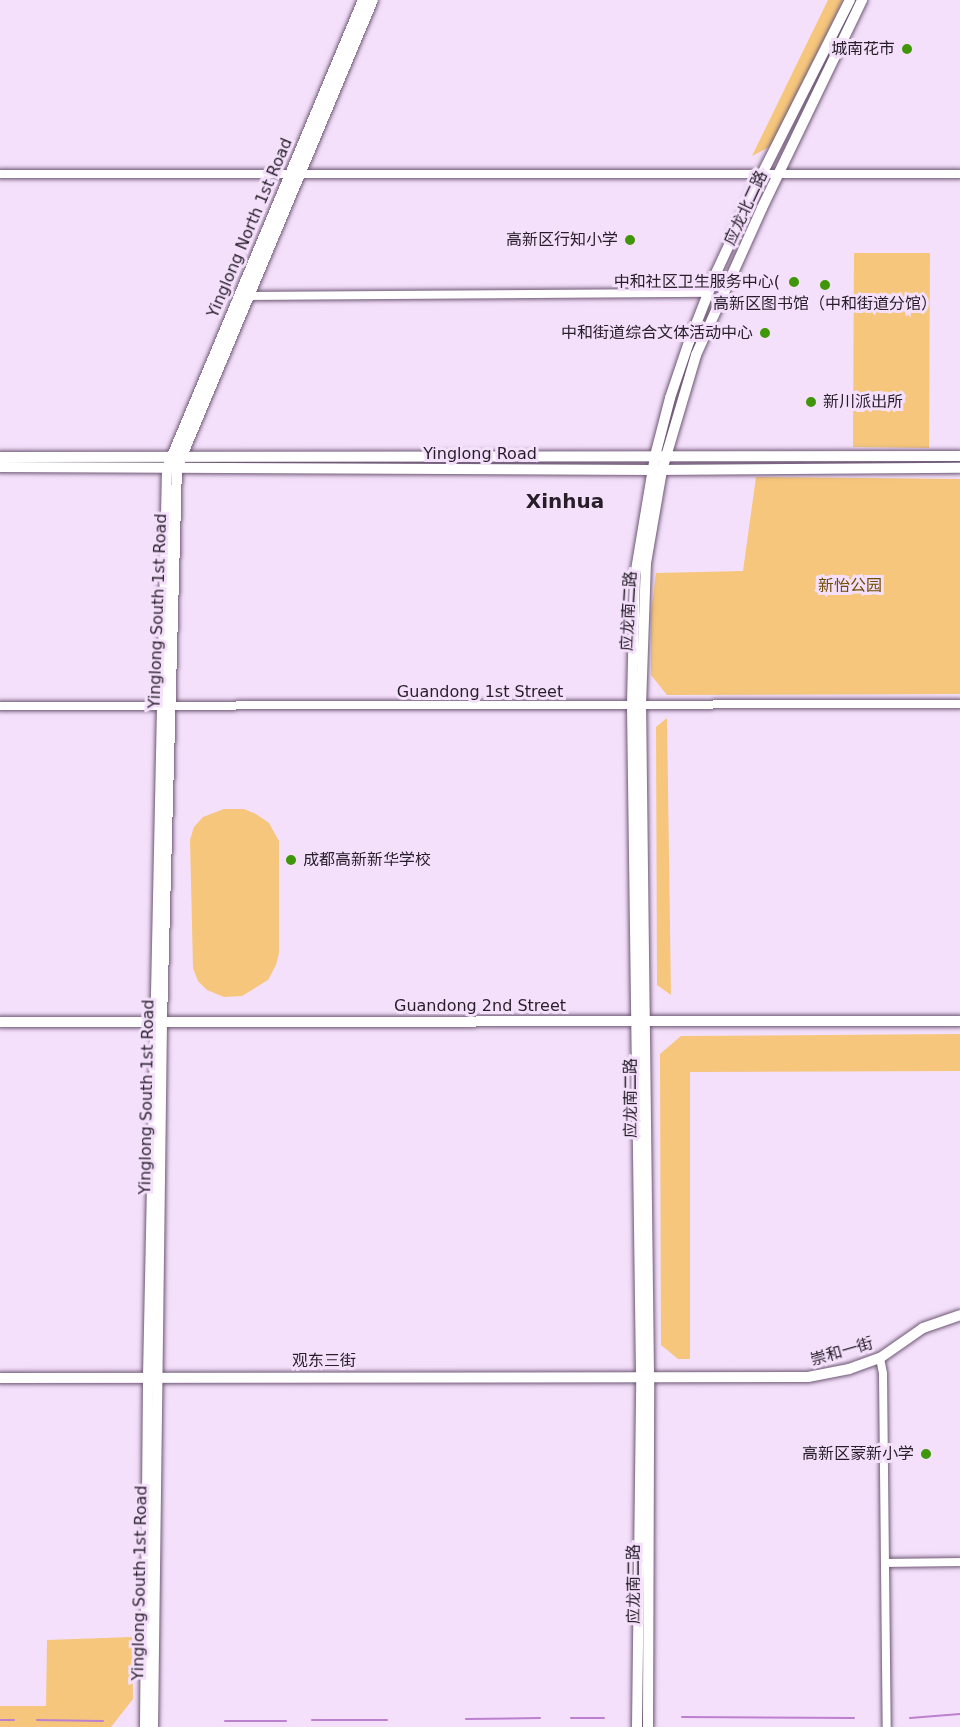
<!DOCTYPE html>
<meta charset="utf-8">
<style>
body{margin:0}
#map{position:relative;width:960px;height:1727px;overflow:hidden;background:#f4e0fb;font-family:"DejaVu Sans","Noto Sans SC",sans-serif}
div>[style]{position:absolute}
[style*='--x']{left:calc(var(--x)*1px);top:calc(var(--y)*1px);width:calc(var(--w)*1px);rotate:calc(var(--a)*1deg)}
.green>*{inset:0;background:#f5c67c}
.stream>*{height:2px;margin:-1px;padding:0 1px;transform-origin:1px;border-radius:1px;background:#bb81ce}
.roads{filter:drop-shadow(0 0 2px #6d5774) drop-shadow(0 0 2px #6d5774)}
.street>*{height:8px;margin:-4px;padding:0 4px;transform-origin:4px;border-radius:4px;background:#fff}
.secondary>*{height:10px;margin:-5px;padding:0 5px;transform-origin:5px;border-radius:5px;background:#fff}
.dots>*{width:16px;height:16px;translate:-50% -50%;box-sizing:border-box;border:3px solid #f4e0fb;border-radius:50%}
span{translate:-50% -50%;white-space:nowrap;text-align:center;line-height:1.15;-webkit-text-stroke:6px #f4e0fb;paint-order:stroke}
.poi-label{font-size:16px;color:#271e2a}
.right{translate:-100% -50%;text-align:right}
.left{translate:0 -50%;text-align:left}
.street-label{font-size:16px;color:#271e2a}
.park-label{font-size:16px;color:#704c00}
.quarter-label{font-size:20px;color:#271e2a;font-weight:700}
</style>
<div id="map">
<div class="green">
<div style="clip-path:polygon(828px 0,843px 0,775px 144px,752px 156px)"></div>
<div style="clip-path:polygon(854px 253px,930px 253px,929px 448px,853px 447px)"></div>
<div style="clip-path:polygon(756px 477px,960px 479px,960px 694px,667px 695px,651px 675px,651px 613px,656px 573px,743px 571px)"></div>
<div style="clip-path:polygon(667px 718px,671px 995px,657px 985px,656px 727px)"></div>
<div style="clip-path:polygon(224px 809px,244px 809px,256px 814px,269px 823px,279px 841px,279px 953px,276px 965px,268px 980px,242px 996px,224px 997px,207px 990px,198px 981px,193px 968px,190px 840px,194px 827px,203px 817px)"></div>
<div style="clip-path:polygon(960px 1034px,960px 1071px,690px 1072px,690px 1359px,678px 1359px,661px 1345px,660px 1054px,681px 1036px)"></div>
<div style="clip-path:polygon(132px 1637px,133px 1699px,111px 1727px,0 1727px,0 1706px,46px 1706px,47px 1640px)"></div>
</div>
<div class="stream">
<div style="--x:682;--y:1717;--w:172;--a:0.3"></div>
<div style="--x:571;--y:1718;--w:33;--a:0"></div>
<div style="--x:910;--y:1718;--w:50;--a:-4.6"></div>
<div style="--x:466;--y:1719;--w:74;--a:-0.8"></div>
<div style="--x:0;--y:1720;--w:14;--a:0"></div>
<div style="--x:37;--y:1720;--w:66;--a:0.9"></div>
<div style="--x:312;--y:1720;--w:75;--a:0"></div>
<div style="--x:225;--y:1721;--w:61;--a:0"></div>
</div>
<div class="roads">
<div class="street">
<div style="--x:0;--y:174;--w:960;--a:0"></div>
<div style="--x:248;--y:296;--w:460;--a:-0.4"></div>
<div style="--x:0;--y:706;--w:960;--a:-0.12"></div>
<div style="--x:880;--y:1358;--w:16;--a:79"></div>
<div style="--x:883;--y:1374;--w:353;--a:89.4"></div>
<div style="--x:886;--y:1563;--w:74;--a:-0.8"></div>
</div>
<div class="secondary">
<div style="--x:0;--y:457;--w:960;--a:-0.06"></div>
<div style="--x:0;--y:467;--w:652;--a:0.26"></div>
<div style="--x:652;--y:470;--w:308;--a:-0.4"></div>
<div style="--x:0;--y:1022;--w:960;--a:-0.06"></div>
<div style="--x:0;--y:1378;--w:808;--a:-0.07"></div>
<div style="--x:808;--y:1377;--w:42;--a:-11"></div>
<div style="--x:849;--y:1369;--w:33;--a:-20"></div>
<div style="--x:880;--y:1358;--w:52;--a:-34.9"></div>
<div style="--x:923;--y:1328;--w:39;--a:-19"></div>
<div style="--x:145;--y:1727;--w:351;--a:-89.5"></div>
<div style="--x:148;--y:1376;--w:908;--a:-88.8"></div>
<div style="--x:167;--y:468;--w:507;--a:-67.28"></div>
<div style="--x:153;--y:1727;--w:706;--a:-89.27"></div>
<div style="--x:162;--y:1021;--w:553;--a:-88.45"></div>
<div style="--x:177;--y:468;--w:507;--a:-67.28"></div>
<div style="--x:637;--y:1727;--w:352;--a:-89.3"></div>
<div style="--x:641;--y:1375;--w:670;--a:-90.77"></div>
<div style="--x:632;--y:705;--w:129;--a:-88.7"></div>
<div style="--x:635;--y:576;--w:122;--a:-80.5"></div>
<div style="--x:655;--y:456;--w:60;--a:-75.5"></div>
<div style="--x:670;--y:398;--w:59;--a:-71.3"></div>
<div style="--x:689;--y:342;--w:74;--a:-68.6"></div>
<div style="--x:716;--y:273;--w:109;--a:-65.1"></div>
<div style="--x:762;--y:174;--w:195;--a:-63.2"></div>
<div style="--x:648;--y:1727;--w:352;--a:-89.8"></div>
<div style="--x:649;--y:1375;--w:670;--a:-90.68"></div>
<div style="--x:641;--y:705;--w:142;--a:-88"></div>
<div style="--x:646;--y:563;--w:94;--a:-80.2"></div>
<div style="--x:662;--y:470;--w:120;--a:-73.5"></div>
<div style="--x:696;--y:355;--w:161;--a:-65.8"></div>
<div style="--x:762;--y:208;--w:231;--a:-64.3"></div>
</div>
</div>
<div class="dots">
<div style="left:907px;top:49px;background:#409609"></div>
<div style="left:630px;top:240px;background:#409609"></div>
<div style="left:794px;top:282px;background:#409609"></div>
<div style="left:825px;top:285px;background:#409609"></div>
<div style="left:765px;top:333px;background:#409609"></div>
<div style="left:811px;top:402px;background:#409609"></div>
<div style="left:291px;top:860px;background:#409609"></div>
<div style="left:926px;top:1454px;background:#409609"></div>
</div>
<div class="poi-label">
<span class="right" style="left:895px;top:49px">城南花市</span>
<span class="right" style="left:618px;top:240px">高新区行知小学</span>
<span class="right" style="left:780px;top:282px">中和社区卫生服务中心(</span>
<span style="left:825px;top:304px">高新区图书馆（中和街道分馆）</span>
<span class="right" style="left:753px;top:333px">中和街道综合文体活动中心</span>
<span class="left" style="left:823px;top:402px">新川派出所</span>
<span class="left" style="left:303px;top:860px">成都高新新华学校</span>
<span class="right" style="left:914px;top:1454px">高新区蒙新小学</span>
</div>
<div class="street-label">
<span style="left:746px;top:208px;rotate:-65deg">应龙北二路</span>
<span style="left:250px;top:228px;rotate:-67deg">Yinglong North 1st Road</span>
<span style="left:480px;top:454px">Yinglong Road</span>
<span style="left:158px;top:611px;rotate:-88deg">Yinglong South 1st Road</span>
<span style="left:629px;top:611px;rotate:-87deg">应龙南二路</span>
<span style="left:480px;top:692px">Guandong 1st Street</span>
<span style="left:480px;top:1006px">Guandong 2nd Street</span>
<span style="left:147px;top:1097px;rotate:-89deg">Yinglong South 1st Road</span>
<span style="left:631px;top:1098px;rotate:-90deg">应龙南二路</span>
<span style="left:842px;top:1352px;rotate:-16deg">崇和一街</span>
<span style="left:324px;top:1361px">观东三街</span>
<span style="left:140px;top:1583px;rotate:-89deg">Yinglong South 1st Road</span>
<span style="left:634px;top:1584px;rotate:-90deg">应龙南二路</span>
</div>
<div class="park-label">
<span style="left:850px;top:586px">新怡公园</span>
</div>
<div class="quarter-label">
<span style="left:565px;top:501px">Xinhua</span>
</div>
</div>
